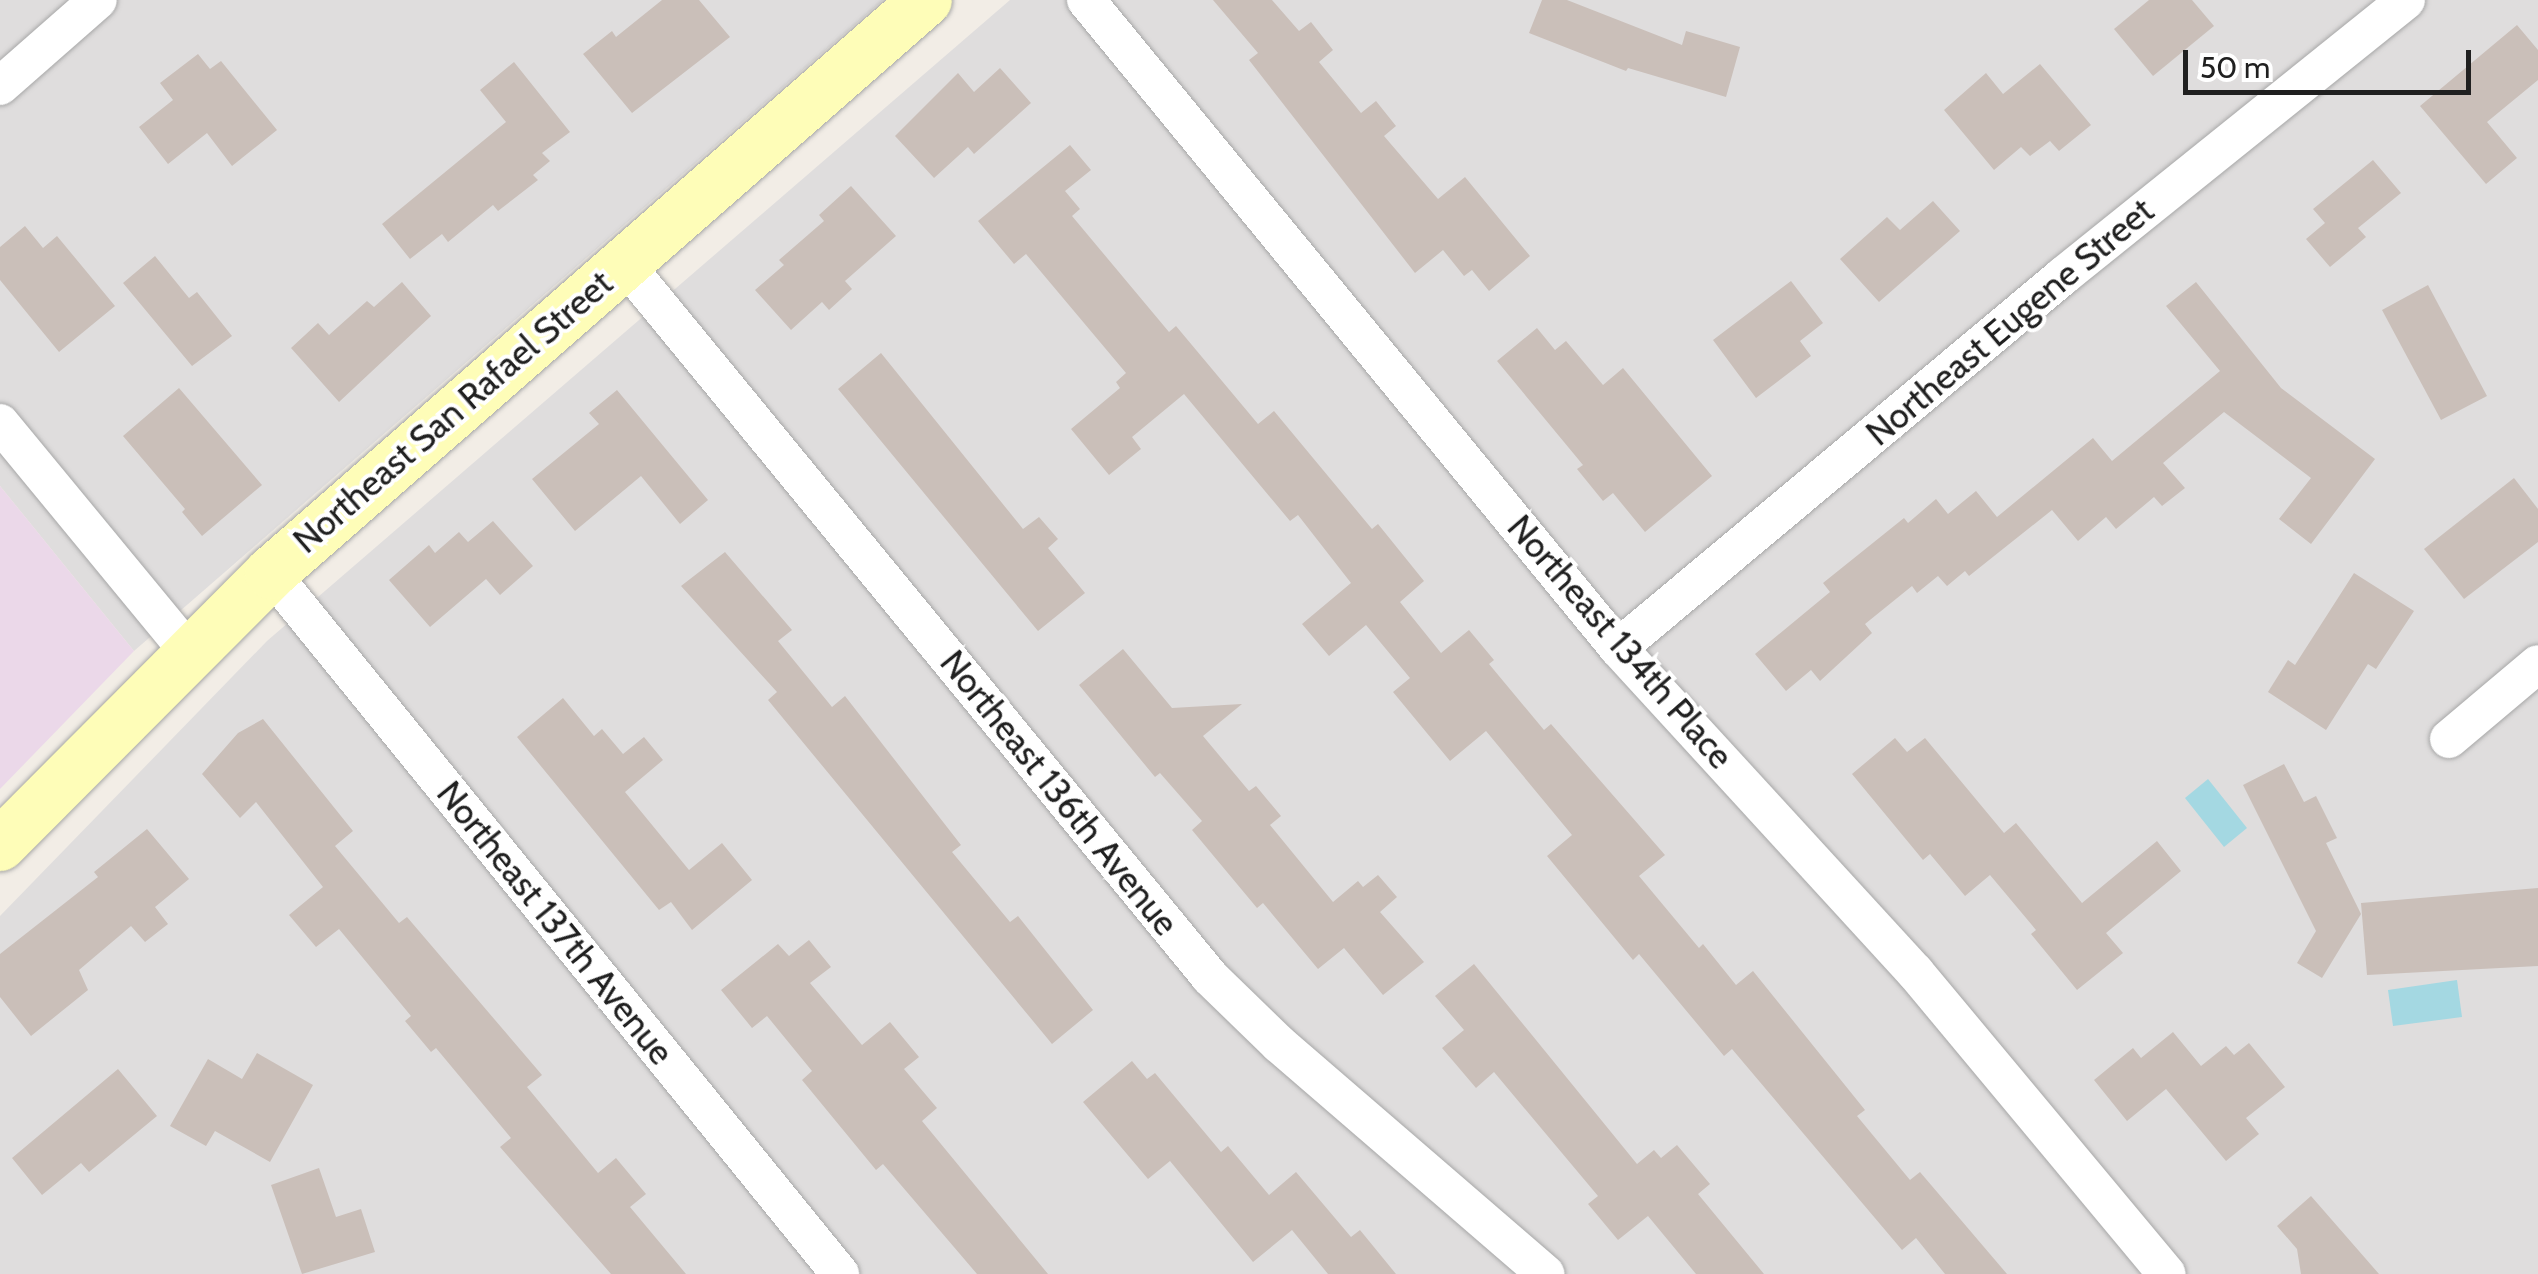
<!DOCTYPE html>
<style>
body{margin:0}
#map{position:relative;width:2538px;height:1274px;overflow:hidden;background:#f2ede6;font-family:Cabin,sans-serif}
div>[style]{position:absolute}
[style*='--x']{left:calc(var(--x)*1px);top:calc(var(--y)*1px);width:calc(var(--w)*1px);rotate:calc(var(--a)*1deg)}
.residential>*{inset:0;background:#dfdddd}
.industrial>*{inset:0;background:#ebd8e9}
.water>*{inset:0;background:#a4d8e2}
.building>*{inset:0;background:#cabfb9}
.roads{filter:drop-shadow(0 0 2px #a7a7a7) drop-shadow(0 0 2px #a7a7a7)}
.street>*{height:38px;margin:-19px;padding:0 19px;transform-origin:19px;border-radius:19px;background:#fff}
.secondary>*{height:52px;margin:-26px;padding:0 26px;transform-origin:26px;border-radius:26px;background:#fefdb8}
span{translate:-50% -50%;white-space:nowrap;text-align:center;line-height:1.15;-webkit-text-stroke:8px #fff;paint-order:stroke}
.street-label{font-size:35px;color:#202020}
.scale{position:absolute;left:2183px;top:50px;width:288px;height:45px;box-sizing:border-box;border:5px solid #202020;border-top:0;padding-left:12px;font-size:30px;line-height:35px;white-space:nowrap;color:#202020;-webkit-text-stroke:8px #fff;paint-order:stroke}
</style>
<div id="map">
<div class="residential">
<div style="clip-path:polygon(0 0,883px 0,134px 651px,0 486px)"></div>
<div style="clip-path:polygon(1010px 0,2538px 0,2538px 1274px,0 1274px,0 916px,267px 641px)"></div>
</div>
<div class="industrial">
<div style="clip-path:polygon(0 486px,134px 651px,0 789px)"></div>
</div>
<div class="water">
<div style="clip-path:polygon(2208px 779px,2247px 828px,2224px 847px,2185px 798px)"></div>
<div style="clip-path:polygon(2457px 980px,2462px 1017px,2393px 1026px,2388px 990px)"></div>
</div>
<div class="building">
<div style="clip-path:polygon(662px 0,699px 0,730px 37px,632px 113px,583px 54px,612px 31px,616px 37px)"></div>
<div style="clip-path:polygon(1213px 0,1272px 0,1299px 31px,1311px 22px,1333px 50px,1319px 62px,1361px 113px,1376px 101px,1396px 126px,1384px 136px,1438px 199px,1465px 177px,1530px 256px,1489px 291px,1472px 270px,1464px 276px,1443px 250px,1415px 273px,1249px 60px,1258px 53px)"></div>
<div style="clip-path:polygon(1542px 0,1567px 0,1682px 45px,1686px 31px,1740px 47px,1726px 97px,1628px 68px,1626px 71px,1529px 33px)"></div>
<div style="clip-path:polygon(2149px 0,2192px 0,2214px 26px,2153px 76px,2114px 29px)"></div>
<div style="clip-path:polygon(2517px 25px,2538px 50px,2538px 80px,2487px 122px,2517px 158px,2486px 184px,2420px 106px)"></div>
<div style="clip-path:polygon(198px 54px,210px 69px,221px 61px,277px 130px,232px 166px,207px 133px,168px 164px,139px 127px,173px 100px,160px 83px)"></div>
<div style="clip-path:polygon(514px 62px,570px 132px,542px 153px,550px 161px,533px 175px,538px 180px,498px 211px,493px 205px,448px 242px,442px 234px,410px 259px,382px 224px,506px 122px,480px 90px)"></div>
<div style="clip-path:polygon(2040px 64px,2091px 125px,2059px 151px,2050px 141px,2030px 156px,2021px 147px,1994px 170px,1944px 110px,1986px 73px,2003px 94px)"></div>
<div style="clip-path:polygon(1000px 68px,1031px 103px,974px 154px,968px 147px,934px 178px,895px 136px,958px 73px,974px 92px)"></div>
<div style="clip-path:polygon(1070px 145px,1091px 170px,1065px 191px,1080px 209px,1072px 216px,1169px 332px,1176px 326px,1258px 424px,1274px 411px,1372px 529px,1378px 524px,1424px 581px,1400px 602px,1441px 653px,1469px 630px,1494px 660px,1489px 664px,1544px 730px,1551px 724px,1665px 855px,1639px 876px,1699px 948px,1703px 944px,1736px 985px,1753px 971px,1865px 1110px,1857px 1116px,1910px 1180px,1920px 1172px,2007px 1274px,1945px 1274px,1916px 1238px,1902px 1250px,1732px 1049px,1724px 1056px,1639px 954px,1633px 960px,1547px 856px,1572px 835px,1486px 731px,1450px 761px,1393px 692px,1410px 678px,1366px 625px,1329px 656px,1302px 624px,1351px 583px,1298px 515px,1290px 521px,1184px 394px,1132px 437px,1141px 449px,1109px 475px,1071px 429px,1120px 388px,1116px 382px,1126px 373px,1026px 254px,1014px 264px,978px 221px)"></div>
<div style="clip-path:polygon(2373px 160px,2401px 193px,2358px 228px,2366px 237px,2330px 267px,2306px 239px,2325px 223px,2313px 209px)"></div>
<div style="clip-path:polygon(851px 186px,896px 236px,845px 281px,852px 289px,829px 310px,822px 302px,791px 330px,755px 290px,784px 265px,779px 260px,824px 221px,819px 215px)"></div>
<div style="clip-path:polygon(1933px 201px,1960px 231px,1879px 302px,1840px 259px,1887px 217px,1900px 230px)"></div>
<div style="clip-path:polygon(25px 226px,43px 248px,57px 236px,115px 306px,59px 352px,0 280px,0 247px)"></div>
<div style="clip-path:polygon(155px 256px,189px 298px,197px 292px,232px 336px,192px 366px,123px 283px)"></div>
<div style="clip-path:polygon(1791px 281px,1823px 323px,1800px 341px,1811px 356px,1756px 398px,1713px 340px)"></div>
<div style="clip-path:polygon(402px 282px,431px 316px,339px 402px,291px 348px,318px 323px,329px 335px,367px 301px,374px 307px)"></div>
<div style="clip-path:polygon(2196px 282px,2281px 388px,2375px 459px,2311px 544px,2279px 519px,2311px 478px,2224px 412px,2163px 463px,2185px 488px,2162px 506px,2154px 497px,2116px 529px,2106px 517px,2078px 541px,2052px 510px,1969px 576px,1965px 571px,1947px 586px,1938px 576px,1917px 593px,1912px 586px,1865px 624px,1872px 633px,1820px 681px,1811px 670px,1786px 691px,1755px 654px,1830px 592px,1823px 583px,1904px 518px,1908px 523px,1936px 499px,1948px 514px,1976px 491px,1997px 517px,2093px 438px,2112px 461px,2220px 371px,2166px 306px)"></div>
<div style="clip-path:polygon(2428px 285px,2487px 396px,2441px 420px,2382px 310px)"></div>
<div style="clip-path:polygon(1537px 328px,1555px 350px,1566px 341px,1603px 385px,1623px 368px,1712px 476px,1645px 532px,1613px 493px,1603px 501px,1577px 469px,1583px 465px,1497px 361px)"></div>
<div style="clip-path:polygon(881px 353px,1023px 529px,1039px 517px,1058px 539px,1048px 548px,1085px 593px,1038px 631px,838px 389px)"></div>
<div style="clip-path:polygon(179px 388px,262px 485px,202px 536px,182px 512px,185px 509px,123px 436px)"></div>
<div style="clip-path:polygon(617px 390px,708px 500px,680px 524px,641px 476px,575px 531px,532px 479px,599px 424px,589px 413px)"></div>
<div style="clip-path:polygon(2514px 478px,2538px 509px,2538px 542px,2464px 599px,2424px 549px)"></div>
<div style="clip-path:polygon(493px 521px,533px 566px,500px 595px,486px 579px,430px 627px,389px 580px,429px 545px,435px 553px,459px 532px,468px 542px)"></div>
<div style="clip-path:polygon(725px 552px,792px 630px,778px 641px,832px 707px,845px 696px,961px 845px,952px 852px,1010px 922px,1018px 916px,1093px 1010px,1052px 1044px,768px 700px,777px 692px,681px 586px)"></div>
<div style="clip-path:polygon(2354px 573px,2414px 611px,2376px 669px,2368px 664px,2326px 730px,2268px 692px,2288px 660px,2295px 665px)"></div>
<div style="clip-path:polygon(1123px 649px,1172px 708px,1242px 704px,1203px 736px,1249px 791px,1256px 786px,1281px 816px,1270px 825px,1333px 902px,1358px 881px,1363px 887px,1378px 875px,1397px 897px,1380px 912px,1424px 962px,1383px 995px,1344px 948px,1318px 969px,1263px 903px,1257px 908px,1192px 830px,1202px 821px,1160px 773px,1155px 777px,1079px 685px)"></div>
<div style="clip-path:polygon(563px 698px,594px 736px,602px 729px,623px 754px,644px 737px,663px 760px,625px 792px,689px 870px,722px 843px,752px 880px,692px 930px,671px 902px,659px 910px,517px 737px)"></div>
<div style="clip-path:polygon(263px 719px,353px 831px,335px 846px,399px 923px,407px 917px,542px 1075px,527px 1087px,598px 1173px,616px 1158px,646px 1194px,630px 1207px,686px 1274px,611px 1274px,500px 1147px,511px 1138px,436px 1048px,431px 1052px,405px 1021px,411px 1016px,339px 929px,316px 947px,289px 915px,323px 887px,256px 802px,240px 818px,202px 774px,238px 733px)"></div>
<div style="clip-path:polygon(1895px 738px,1907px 752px,1925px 738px,2004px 833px,2016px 823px,2082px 903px,2157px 841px,2181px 871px,2106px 933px,2123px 953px,2077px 990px,2031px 934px,2036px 930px,1990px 875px,1965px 896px,1930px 854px,1923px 860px,1852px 774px)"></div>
<div style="clip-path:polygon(2284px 764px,2304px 802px,2316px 796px,2337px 838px,2326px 843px,2361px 914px,2322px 978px,2297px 963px,2316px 931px,2243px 785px)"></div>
<div style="clip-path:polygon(147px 829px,189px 879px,155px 907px,168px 924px,145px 942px,131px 926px,79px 970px,88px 990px,31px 1036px,0 997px,0 954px,98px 877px,94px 872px)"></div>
<div style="clip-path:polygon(2538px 888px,2538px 966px,2367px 975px,2361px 903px)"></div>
<div style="clip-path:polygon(809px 940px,831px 967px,810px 983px,862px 1045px,890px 1022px,919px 1057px,904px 1069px,937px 1108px,922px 1121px,1048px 1274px,977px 1274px,883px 1164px,876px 1170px,802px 1080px,812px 1071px,767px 1016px,752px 1028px,721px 990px,778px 944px,789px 956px)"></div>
<div style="clip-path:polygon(1474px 964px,1637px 1164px,1654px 1150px,1661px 1158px,1677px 1145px,1710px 1184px,1698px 1194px,1764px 1274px,1696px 1274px,1648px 1216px,1618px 1240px,1588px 1204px,1598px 1196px,1494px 1072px,1476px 1088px,1442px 1048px,1464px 1030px,1435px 996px)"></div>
<div style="clip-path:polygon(2173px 1032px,2201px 1066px,2226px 1046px,2234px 1055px,2249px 1043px,2285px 1087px,2246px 1118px,2259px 1134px,2226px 1161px,2166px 1089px,2127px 1121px,2094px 1080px,2133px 1048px,2141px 1058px)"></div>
<div style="clip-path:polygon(257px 1053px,313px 1085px,270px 1162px,215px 1131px,206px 1146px,170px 1126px,208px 1059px,242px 1079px)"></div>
<div style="clip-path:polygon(1132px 1061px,1147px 1079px,1155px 1073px,1221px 1152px,1228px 1146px,1269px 1195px,1296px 1172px,1351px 1237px,1360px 1230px,1396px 1274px,1328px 1274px,1292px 1230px,1253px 1262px,1170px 1161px,1148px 1179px,1083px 1102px)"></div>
<div style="clip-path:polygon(118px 1069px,157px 1116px,89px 1172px,81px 1163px,42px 1195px,12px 1158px)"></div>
<div style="clip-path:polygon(319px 1168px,336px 1217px,361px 1209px,375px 1252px,302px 1274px,271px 1185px)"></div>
<div style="clip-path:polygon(2311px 1196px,2379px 1274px,2301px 1274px,2297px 1249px,2277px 1226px)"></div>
</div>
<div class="roads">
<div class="street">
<div style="--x:1086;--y:0;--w:838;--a:50.61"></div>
<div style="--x:1618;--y:648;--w:440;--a:47.5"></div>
<div style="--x:1915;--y:972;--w:393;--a:50.2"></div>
<div style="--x:0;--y:86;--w:130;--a:-41.3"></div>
<div style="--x:624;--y:263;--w:924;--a:50.62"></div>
<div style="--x:1210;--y:977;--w:96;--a:44.2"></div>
<div style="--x:1279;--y:1044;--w:352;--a:40.8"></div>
<div style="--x:0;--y:423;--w:296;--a:50.5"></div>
<div style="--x:271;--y:573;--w:903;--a:50.93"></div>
<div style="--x:1618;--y:648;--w:580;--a:-39.89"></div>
<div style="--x:2063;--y:276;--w:440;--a:-38.8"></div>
<div style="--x:2449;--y:739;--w:116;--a:-40.1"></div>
</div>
<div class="secondary">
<div style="--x:0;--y:845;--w:384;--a:-45.1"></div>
<div style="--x:271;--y:573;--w:870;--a:-41.18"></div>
</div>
</div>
<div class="street-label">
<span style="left:2010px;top:322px;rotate:-40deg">Northeast Eugene Street</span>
<span style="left:453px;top:412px;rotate:-41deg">Northeast San Rafael Street</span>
<span style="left:1620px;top:642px;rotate:49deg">Northeast 134th Place</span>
<span style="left:1059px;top:793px;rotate:51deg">Northeast 136th Avenue</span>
<span style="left:555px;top:923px;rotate:51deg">Northeast 137th Avenue</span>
</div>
<div class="scale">50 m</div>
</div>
